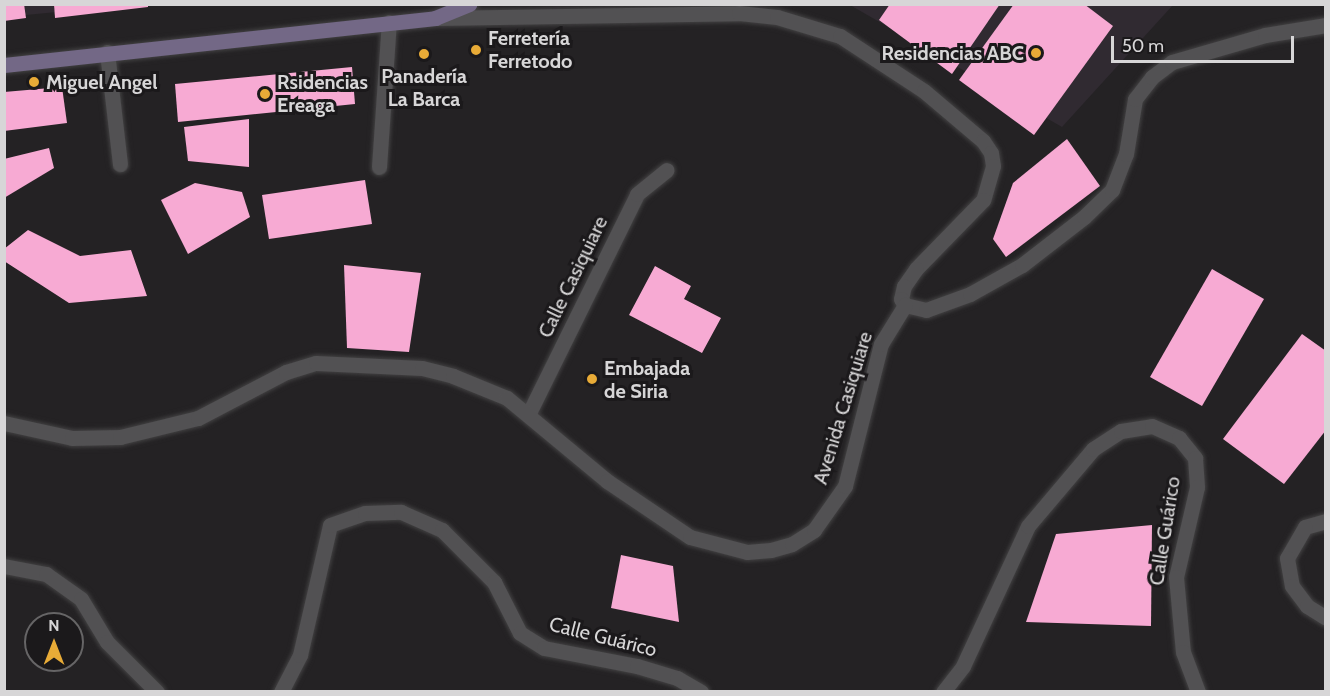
<!DOCTYPE html>
<meta charset="utf-8">
<style>
body{margin:0}
#map{position:relative;width:1330px;height:696px;overflow:hidden;background:#242224;font-family:Cabin,sans-serif}
div>[style]{position:absolute}
[style*='--x']{left:calc(var(--x)*1px);top:calc(var(--y)*1px);width:calc(var(--w)*1px);rotate:calc(var(--a)*1deg)}
.built>*{inset:0;background:#302a31}
.building>*{inset:0;background:#f7aad3}
.roads{filter:drop-shadow(0 0 2px #424142) drop-shadow(0 0 2px #424142)}
.street>*{height:15px;margin:-7.5px;padding:0 7.5px;transform-origin:7.5px;border-radius:7.5px;background:#525153}
.secondary>*{height:15px;margin:-7.5px;padding:0 7.5px;transform-origin:7.5px;border-radius:7.5px;background:#736886}
.dots>*{width:16px;height:16px;translate:-50% -50%;box-sizing:border-box;border:3px solid #1b191b;border-radius:50%}
span{translate:-50% -50%;white-space:nowrap;text-align:center;line-height:1.15;-webkit-text-stroke:6px #1b191b;paint-order:stroke}
.poi-label{font-size:20px;color:#d7d6d7;font-weight:700}
.left{translate:0 -50%;text-align:left}
.right{translate:-100% -50%;text-align:right}
.street-label{font-size:20px;color:#d7d6d7}
.frame{position:absolute;inset:0;border:6px solid #d7d6d7;pointer-events:none}
.north{position:absolute;left:24px;top:612px;width:60px;height:60px;box-sizing:border-box;background:#1b191b;border:2px solid #666566;border-radius:50%;rotate:0deg;font-size:16px;font-weight:700;line-height:24px;text-align:center;color:#d7d6d7}
.north::after{content:'';display:block;margin:auto;width:21px;height:27px;background:#e8ab37;clip-path:polygon(50% 0,100% 100%,50% 72%,0 100%)}
.scale{position:absolute;left:1111px;top:36px;width:183px;height:27px;box-sizing:border-box;border:3px solid #d7d6d7;border-top:0;padding-left:8px;font-size:18px;line-height:21px;white-space:nowrap;color:#d7d6d7;-webkit-text-stroke:4px #1b191b;paint-order:stroke}
</style>
<div id="map">
<div class="built">
<div style="clip-path:polygon(5px 4px,130px 5px,5px 17px)"></div>
<div style="clip-path:polygon(850px 5px,1173px 5px,1062px 127px)"></div>
</div>
<div class="building">
<div style="clip-path:polygon(4px 4px,24px 4px,26px 18px,4px 21px)"></div>
<div style="clip-path:polygon(54px 4px,148px 4px,148px 7px,55px 18px)"></div>
<div style="clip-path:polygon(890px 4px,1000px 4px,952px 74px,879px 20px)"></div>
<div style="clip-path:polygon(1014px 4px,1084px 4px,1113px 26px,1034px 135px,959px 80px)"></div>
<div style="clip-path:polygon(352px 67px,355px 104px,178px 122px,175px 84px)"></div>
<div style="clip-path:polygon(62px 87px,67px 123px,4px 131px,4px 92px)"></div>
<div style="clip-path:polygon(249px 119px,249px 167px,188px 161px,184px 127px)"></div>
<div style="clip-path:polygon(1067px 139px,1100px 186px,1006px 257px,993px 239px,1013px 183px)"></div>
<div style="clip-path:polygon(49px 148px,54px 168px,4px 198px,4px 159px)"></div>
<div style="clip-path:polygon(365px 180px,372px 224px,269px 239px,262px 195px)"></div>
<div style="clip-path:polygon(195px 183px,242px 192px,250px 217px,188px 254px,161px 200px)"></div>
<div style="clip-path:polygon(28px 230px,80px 256px,131px 250px,147px 296px,69px 303px,4px 261px,4px 249px)"></div>
<div style="clip-path:polygon(344px 265px,421px 273px,409px 352px,347px 348px)"></div>
<div style="clip-path:polygon(655px 266px,691px 286px,684px 299px,721px 318px,702px 353px,629px 315px)"></div>
<div style="clip-path:polygon(1212px 269px,1264px 299px,1202px 406px,1150px 377px)"></div>
<div style="clip-path:polygon(1302px 334px,1326px 351px,1326px 430px,1284px 484px,1223px 439px)"></div>
<div style="clip-path:polygon(1152px 525px,1151px 626px,1026px 622px,1056px 534px)"></div>
<div style="clip-path:polygon(621px 555px,673px 566px,679px 622px,611px 608px)"></div>
</div>
<div class="roads">
<div class="street">
<div style="--x:436;--y:18;--w:303;--a:-0.9"></div>
<div style="--x:739;--y:13;--w:38;--a:6"></div>
<div style="--x:777;--y:17;--w:66;--a:16.8"></div>
<div style="--x:840;--y:36;--w:100;--a:33.2"></div>
<div style="--x:924;--y:91;--w:77;--a:40.3"></div>
<div style="--x:983;--y:141;--w:14;--a:56"></div>
<div style="--x:991;--y:153;--w:13;--a:81"></div>
<div style="--x:993;--y:166;--w:35;--a:106"></div>
<div style="--x:983;--y:200;--w:96;--a:134.2"></div>
<div style="--x:916;--y:269;--w:21;--a:125"></div>
<div style="--x:904;--y:286;--w:13;--a:103"></div>
<div style="--x:901;--y:299;--w:7;--a:56"></div>
<div style="--x:107;--y:52;--w:113;--a:83.4"></div>
<div style="--x:379;--y:167;--w:145;--a:-86.1"></div>
<div style="--x:905;--y:305;--w:22;--a:13"></div>
<div style="--x:926;--y:310;--w:47;--a:-20"></div>
<div style="--x:970;--y:294;--w:60;--a:-29.1"></div>
<div style="--x:1022;--y:265;--w:78;--a:-37.7"></div>
<div style="--x:1084;--y:217;--w:39;--a:-44"></div>
<div style="--x:1112;--y:190;--w:39;--a:-69"></div>
<div style="--x:1126;--y:154;--w:56;--a:-80.7"></div>
<div style="--x:1135;--y:99;--w:28;--a:-52"></div>
<div style="--x:1152;--y:77;--w:25;--a:-37"></div>
<div style="--x:1172;--y:62;--w:97;--a:-16.2"></div>
<div style="--x:1265;--y:35;--w:62;--a:-9.3"></div>
<div style="--x:529;--y:413;--w:244;--a:-63.7"></div>
<div style="--x:637;--y:194;--w:38;--a:-39"></div>
<div style="--x:4;--y:423;--w:70;--a:12.4"></div>
<div style="--x:72;--y:438;--w:48;--a:-1.2"></div>
<div style="--x:120;--y:437;--w:80;--a:-13.7"></div>
<div style="--x:198;--y:418;--w:99;--a:-27.6"></div>
<div style="--x:286;--y:372;--w:31;--a:-17"></div>
<div style="--x:316;--y:363;--w:106;--a:2.7"></div>
<div style="--x:422;--y:368;--w:32;--a:14"></div>
<div style="--x:453;--y:376;--w:58;--a:22.2"></div>
<div style="--x:507;--y:398;--w:130;--a:39.7"></div>
<div style="--x:607;--y:481;--w:100;--a:34"></div>
<div style="--x:690;--y:537;--w:59;--a:14.7"></div>
<div style="--x:747;--y:552;--w:24;--a:-5"></div>
<div style="--x:771;--y:550;--w:22;--a:-16"></div>
<div style="--x:792;--y:544;--w:26;--a:-32"></div>
<div style="--x:814;--y:530;--w:54;--a:-54.8"></div>
<div style="--x:845;--y:486;--w:146;--a:-75.8"></div>
<div style="--x:881;--y:344;--w:46;--a:-58.4"></div>
<div style="--x:1326;--y:521;--w:22;--a:164"></div>
<div style="--x:1305;--y:527;--w:36;--a:120"></div>
<div style="--x:1287;--y:558;--w:28;--a:80"></div>
<div style="--x:1292;--y:586;--w:25;--a:53"></div>
<div style="--x:1307;--y:606;--w:22;--a:32"></div>
<div style="--x:4;--y:566;--w:43;--a:10.8"></div>
<div style="--x:46;--y:574;--w:43;--a:35.5"></div>
<div style="--x:81;--y:599;--w:50;--a:58.8"></div>
<div style="--x:107;--y:642;--w:71;--a:45"></div>
<div style="--x:281;--y:692;--w:42;--a:-62.8"></div>
<div style="--x:300;--y:655;--w:133;--a:-77"></div>
<div style="--x:330;--y:525;--w:37;--a:-19"></div>
<div style="--x:365;--y:513;--w:36;--a:-2"></div>
<div style="--x:401;--y:512;--w:45;--a:23.7"></div>
<div style="--x:442;--y:530;--w:74;--a:45"></div>
<div style="--x:494;--y:582;--w:57;--a:63"></div>
<div style="--x:520;--y:633;--w:28;--a:32"></div>
<div style="--x:544;--y:648;--w:95;--a:11"></div>
<div style="--x:637;--y:666;--w:42;--a:16.7"></div>
<div style="--x:677;--y:678;--w:28;--a:30"></div>
<div style="--x:943;--y:692;--w:33;--a:-52"></div>
<div style="--x:963;--y:666;--w:154;--a:-65.1"></div>
<div style="--x:1028;--y:526;--w:101;--a:-49.8"></div>
<div style="--x:1093;--y:449;--w:33;--a:-33"></div>
<div style="--x:1121;--y:431;--w:31;--a:-9"></div>
<div style="--x:1152;--y:426;--w:30;--a:24"></div>
<div style="--x:1179;--y:438;--w:26;--a:51"></div>
<div style="--x:1195;--y:458;--w:29;--a:86"></div>
<div style="--x:1197;--y:487;--w:92;--a:103.1"></div>
<div style="--x:1176;--y:577;--w:75;--a:84.7"></div>
<div style="--x:1183;--y:652;--w:43;--a:69.4"></div>
</div>
<div class="secondary">
<div style="--x:4;--y:65;--w:434;--a:-6.2"></div>
<div style="--x:435;--y:18;--w:37;--a:-22"></div>
</div>
</div>
<div class="dots">
<div style="left:476px;top:50px;background:#e8ab37"></div>
<div style="left:1036px;top:53px;background:#e8ab37"></div>
<div style="left:424px;top:54px;background:#e8ab37"></div>
<div style="left:34px;top:82px;background:#e8ab37"></div>
<div style="left:265px;top:94px;background:#e8ab37"></div>
<div style="left:592px;top:379px;background:#e8ab37"></div>
</div>
<div class="poi-label">
<span class="left" style="left:488px;top:50px">Ferretería<br>Ferretodo</span>
<span class="right" style="left:1024px;top:53px">Residencias ABC</span>
<span style="left:424px;top:88px">Panadería<br>La Barca</span>
<span class="left" style="left:46px;top:82px">Miguel Angel</span>
<span class="left" style="left:277px;top:94px">Rsidencias<br>Ereaga</span>
<span class="left" style="left:604px;top:380px">Embajada<br>de Siria</span>
</div>
<div class="street-label">
<span style="left:573px;top:277px;rotate:-64deg">Calle Casiquiare</span>
<span style="left:843px;top:408px;rotate:-73deg">Avenida Casiquiare</span>
<span style="left:1165px;top:531px;rotate:-81deg">Calle Guárico</span>
<span style="left:603px;top:637px;rotate:14deg">Calle Guárico</span>
</div>
<div class="frame"></div>
<div class="north">N</div>
<div class="scale">50 m</div>
</div>
